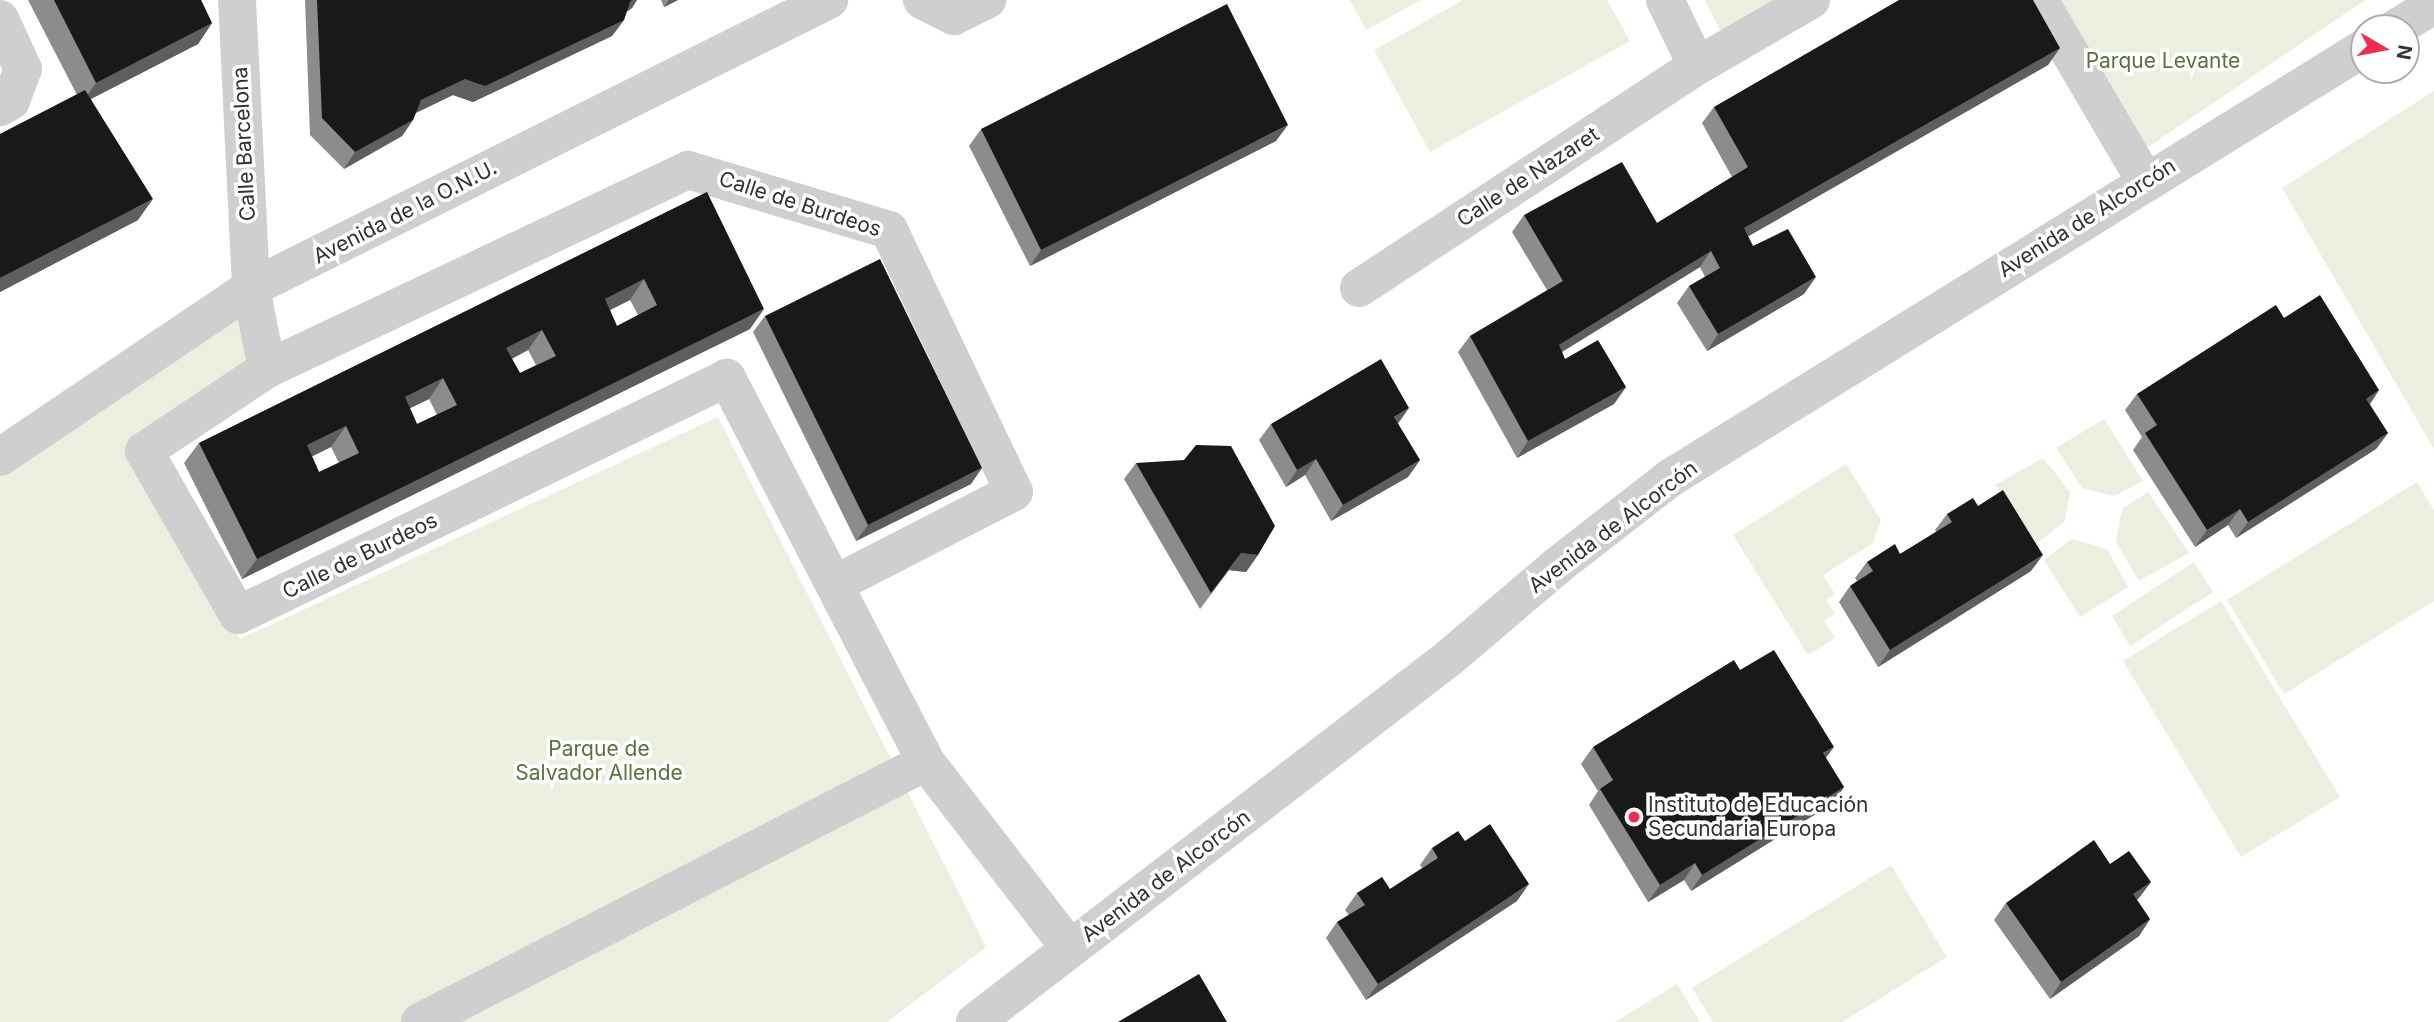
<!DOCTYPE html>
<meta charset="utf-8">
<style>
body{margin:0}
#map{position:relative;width:2434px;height:1022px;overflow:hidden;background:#fff;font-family:Inter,sans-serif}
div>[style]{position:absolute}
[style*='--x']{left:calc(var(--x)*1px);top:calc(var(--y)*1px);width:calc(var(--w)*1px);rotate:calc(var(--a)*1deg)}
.green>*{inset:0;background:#eaefe0}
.minor>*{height:38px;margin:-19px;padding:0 19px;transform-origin:19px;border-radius:19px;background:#cfcfcf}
.wall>*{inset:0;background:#8c8c8c}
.shaded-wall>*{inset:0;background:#5e5e5e}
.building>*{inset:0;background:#191919}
.dots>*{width:19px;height:19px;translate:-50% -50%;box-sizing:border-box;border:4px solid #fff;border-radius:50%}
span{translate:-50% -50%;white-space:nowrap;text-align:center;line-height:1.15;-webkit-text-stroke:7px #fff;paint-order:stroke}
.park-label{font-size:21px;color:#5b723b}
.street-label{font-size:21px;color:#323232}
.poi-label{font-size:21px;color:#323232}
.left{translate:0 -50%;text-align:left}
.north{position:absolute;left:2350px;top:14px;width:70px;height:70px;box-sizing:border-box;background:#fff;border:2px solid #adadad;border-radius:50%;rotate:100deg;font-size:19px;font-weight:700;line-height:28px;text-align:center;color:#323232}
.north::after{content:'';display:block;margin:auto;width:24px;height:32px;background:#f02d50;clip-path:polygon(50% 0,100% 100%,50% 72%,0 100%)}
</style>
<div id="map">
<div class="green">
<div style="clip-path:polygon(1350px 0,1421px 0,1366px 30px)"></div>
<div style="clip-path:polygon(1463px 0,1607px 0,1630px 41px,1430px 152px,1374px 50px)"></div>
<div style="clip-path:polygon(1705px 0,1774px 0,1721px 32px)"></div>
<div style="clip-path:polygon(2052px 0,2365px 0,2144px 150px)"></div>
<div style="clip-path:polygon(2434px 91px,2434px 449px,2282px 188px)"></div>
<div style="clip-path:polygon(251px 288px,253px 365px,132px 449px,240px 639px,718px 417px,986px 947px,887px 1022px,0 1022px,0 463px)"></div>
<div style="clip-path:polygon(2104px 419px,2143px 481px,2114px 496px,2082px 488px,2056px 448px)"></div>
<div style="clip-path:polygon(2043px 458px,2070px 492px,2065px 521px,2035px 545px,1995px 485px)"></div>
<div style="clip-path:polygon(1846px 464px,1881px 520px,1873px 543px,1823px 575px,1835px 594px,1826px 600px,1835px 614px,1824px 621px,1835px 638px,1808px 655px,1733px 535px)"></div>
<div style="clip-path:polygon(2417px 482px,2434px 510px,2434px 601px,2284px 694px,2227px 600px)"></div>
<div style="clip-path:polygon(2148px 492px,2189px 553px,2139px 581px,2116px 542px,2122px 509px)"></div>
<div style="clip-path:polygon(2072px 539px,2107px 549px,2128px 587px,2080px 617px,2044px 560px)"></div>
<div style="clip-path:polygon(2194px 562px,2213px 592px,2130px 646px,2112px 616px)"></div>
<div style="clip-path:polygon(2221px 601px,2340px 797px,2241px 857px,2123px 661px)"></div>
<div style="clip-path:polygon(1891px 865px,1947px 957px,1842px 1022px,1713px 1022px,1692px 988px)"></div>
<div style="clip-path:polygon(1677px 984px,1700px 1022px,1615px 1022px)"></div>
</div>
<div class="minor">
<div style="--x:237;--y:0;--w:288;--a:87.2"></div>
<div style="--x:251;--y:288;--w:83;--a:78.8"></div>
<div style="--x:922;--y:0;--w:36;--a:27"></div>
<div style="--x:954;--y:16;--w:37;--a:-26"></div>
<div style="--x:1665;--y:0;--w:73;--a:64.1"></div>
<div style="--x:2039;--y:0;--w:210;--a:59.6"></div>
<div style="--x:0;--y:19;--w:55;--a:65.3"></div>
<div style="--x:23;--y:69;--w:34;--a:111"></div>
<div style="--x:11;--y:101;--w:13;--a:151"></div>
<div style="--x:2396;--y:28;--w:44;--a:-31.2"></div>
<div style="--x:1359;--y:288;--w:404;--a:-33.3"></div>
<div style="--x:1697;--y:66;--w:132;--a:-30.1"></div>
<div style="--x:0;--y:457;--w:303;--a:-34"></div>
<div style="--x:251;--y:288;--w:646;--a:-26.49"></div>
<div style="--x:926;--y:762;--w:235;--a:52.3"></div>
<div style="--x:420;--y:1022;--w:569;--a:-27.2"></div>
<div style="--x:926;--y:762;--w:433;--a:-117.4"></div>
<div style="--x:727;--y:378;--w:543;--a:154.14"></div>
<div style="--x:238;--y:615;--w:189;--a:-119.8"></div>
<div style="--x:144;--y:451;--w:148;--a:-33.7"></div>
<div style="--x:267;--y:369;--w:466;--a:-25.3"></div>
<div style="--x:688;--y:170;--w:210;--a:16.6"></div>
<div style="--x:889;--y:230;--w:290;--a:64.5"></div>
<div style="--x:1014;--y:492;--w:201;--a:152.8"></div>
<div style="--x:975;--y:1022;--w:598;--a:-37.52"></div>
<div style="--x:1449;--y:658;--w:142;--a:-40.4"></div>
<div style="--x:1557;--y:566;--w:143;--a:-37.9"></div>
<div style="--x:1670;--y:478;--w:816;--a:-31.78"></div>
</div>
<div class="wall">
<div style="clip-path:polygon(28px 0,201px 0,212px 23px,198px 44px,91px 99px,138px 220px,0 292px,0 134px,77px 95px)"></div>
<div style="clip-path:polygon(305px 0,637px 0,632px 8px,626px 12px,624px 20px,612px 36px,473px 102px,453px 95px,416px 113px,413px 120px,402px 136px,344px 169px,310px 135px)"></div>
<div style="clip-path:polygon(661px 0,678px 0,664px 7px)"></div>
<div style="clip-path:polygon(2060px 48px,2048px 65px,1748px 236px,1753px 246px,1804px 294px,1707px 351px,1677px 303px,1689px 286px,1705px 277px,1700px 267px,1562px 352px,1565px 359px,1626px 387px,1614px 404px,1517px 458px,1458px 352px,1470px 336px,1547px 290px,1512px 232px,1524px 215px,1657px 223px,1732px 177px,1702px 123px,1714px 107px)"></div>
<div style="clip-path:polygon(981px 129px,1276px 141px,1030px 266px,969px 146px)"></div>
<div style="clip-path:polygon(evenodd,707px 192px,750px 329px,242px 579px,184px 463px,199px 443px,707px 192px,630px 300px,638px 315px,617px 326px,610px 310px,630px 300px,707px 192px,528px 350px,536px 365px,520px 373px,512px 359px,528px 350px,707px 192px,429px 399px,437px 415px,417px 424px,410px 408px,429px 399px,707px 192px,331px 447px,339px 463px,319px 472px,312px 456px,331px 447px)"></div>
<div style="clip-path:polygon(765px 316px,971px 484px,856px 541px,753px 332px)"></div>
<div style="clip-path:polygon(2284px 318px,2379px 390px,2370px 404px,2388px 433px,2376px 449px,2236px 538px,2228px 525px,2195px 547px,2133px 450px,2142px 437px,2125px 410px,2137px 394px)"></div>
<div style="clip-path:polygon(1271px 424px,1398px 424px,1420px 460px,1408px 477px,1331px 521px,1305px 475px,1286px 487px,1259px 440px)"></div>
<div style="clip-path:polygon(1136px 463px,1258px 555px,1246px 572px,1229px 570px,1200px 609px,1124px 479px)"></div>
<div style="clip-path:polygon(1978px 506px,2031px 571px,1878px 667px,1839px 602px,1850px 586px,1857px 581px,1855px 578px,1867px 562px,1900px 554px,1936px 532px,1935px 530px,1947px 514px)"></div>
<div style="clip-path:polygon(1740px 670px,1826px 758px,1844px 787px,1832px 804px,1691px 891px,1684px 880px,1648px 902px,1589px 805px,1598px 791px,1581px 764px,1593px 747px)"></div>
<div style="clip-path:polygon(1465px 841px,1517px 901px,1366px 1000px,1326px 938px,1337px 922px,1349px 915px,1345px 910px,1357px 893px,1390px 889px,1422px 868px,1420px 865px,1432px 848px)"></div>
<div style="clip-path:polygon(2110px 864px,2151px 882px,2137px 900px,2150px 919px,2139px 936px,2050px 999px,1994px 920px,2006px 903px)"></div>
</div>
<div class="shaded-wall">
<div style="clip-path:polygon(632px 0,637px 0,632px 8px,618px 18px)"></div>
<div style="clip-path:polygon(669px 0,678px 0,664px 7px)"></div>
<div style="clip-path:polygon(624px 20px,612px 36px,473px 102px,453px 95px,409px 116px,421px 100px,465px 79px)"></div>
<div style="clip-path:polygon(212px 23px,198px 44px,81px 104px,96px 83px)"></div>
<div style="clip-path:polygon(2060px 48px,2048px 65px,1733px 245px,1744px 228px)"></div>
<div style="clip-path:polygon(413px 120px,402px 136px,344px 169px,355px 152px)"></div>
<div style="clip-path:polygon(1288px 125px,1276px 141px,1030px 266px,1041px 250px)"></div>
<div style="clip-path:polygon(153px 199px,138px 220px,0 292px,0 278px)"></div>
<div style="clip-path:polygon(1711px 251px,1700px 267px,1547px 361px,1559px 345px)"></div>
<div style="clip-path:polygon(1816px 277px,1804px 294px,1707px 351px,1718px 334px)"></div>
<div style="clip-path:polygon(644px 279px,630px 300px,590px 320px,605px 299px)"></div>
<div style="clip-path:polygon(764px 309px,750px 329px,242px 579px,257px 559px)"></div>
<div style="clip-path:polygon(542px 330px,528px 350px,492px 369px,506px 348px)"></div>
<div style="clip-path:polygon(443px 378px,429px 399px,390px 418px,405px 397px)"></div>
<div style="clip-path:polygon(1626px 387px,1614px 404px,1517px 458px,1528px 441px)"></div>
<div style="clip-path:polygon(2379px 390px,2368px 407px,2366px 399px)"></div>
<div style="clip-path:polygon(1409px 408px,1397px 425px,1394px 417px)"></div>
<div style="clip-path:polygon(346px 426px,331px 447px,293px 466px,307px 445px)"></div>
<div style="clip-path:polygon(2388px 433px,2376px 449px,2236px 538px,2248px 522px)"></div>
<div style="clip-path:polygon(1316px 459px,1305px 475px,1286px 487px,1297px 470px)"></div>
<div style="clip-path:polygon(1420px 460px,1408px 477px,1331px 521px,1343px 505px)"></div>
<div style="clip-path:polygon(982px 468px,971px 484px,856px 541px,868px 525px)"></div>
<div style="clip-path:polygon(2240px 509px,2228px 525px,2195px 547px,2207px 530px)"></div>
<div style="clip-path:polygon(1241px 553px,1258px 555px,1246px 572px,1229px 570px,1200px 609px)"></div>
<div style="clip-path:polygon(2043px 555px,2031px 571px,1878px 667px,1890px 650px)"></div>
<div style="clip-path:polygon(1834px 747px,1822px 763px,1823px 753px)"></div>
<div style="clip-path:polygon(1844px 787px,1832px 804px,1691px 891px,1702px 875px)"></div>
<div style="clip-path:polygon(1695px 863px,1684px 880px,1648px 902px,1660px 885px)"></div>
<div style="clip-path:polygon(2151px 882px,2139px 898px,2121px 911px,2133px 894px)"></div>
<div style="clip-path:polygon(1529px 884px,1517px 901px,1366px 1000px,1378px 984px)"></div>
<div style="clip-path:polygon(2150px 919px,2139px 936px,2050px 999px,2061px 982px)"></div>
</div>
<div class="building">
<div style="clip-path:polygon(54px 0,201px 0,212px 23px,96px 83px)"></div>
<div style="clip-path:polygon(317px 0,632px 0,630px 2px,624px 20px,485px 86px,465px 79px,421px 100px,413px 120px,355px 152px,322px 118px)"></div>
<div style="clip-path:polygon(1899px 0,2033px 0,2060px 48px,1744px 228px,1753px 246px,1788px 229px,1816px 277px,1718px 334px,1689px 286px,1720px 268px,1711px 251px,1559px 345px,1565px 359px,1598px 340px,1626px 387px,1528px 441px,1470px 336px,1563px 281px,1524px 215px,1622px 162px,1657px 223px,1748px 167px,1714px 107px)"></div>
<div style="clip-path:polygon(1227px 4px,1288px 125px,1041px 250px,981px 129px)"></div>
<div style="clip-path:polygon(85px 90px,153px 199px,0 278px,0 134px)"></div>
<div style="clip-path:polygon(evenodd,707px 192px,764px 309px,257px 559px,199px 443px,707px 192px,644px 279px,657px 305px,617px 326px,605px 299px,644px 279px,707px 192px,542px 330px,556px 356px,520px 373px,506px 348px,542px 330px,707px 192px,443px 378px,457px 405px,417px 424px,405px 397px,443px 378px,707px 192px,346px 426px,359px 453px,319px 472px,307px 445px,346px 426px)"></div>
<div style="clip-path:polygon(880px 259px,982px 468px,868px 525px,765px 316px)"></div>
<div style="clip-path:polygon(2320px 295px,2379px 390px,2366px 399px,2388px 433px,2248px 522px,2240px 509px,2207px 530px,2145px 433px,2157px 425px,2137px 394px,2276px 305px,2284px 318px)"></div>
<div style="clip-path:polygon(1381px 359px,1409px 408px,1394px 417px,1420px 460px,1343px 505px,1316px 459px,1297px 470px,1271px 424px)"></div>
<div style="clip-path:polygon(1196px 445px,1231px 446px,1275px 526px,1258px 555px,1241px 553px,1211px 593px,1136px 463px,1184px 460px)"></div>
<div style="clip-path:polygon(2003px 490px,2043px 555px,1890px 650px,1850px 586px,1873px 571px,1867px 562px,1895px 544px,1900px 554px,1952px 522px,1947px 514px,1973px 498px,1978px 506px)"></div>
<div style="clip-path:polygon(1774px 650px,1834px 747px,1823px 753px,1844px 787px,1702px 875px,1695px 863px,1660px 885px,1600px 789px,1613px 780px,1593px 747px,1734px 660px,1740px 670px)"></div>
<div style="clip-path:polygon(1490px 824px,1529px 884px,1378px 984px,1337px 922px,1365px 905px,1357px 893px,1382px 877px,1390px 889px,1438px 858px,1432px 848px,1458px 831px,1465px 841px)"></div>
<div style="clip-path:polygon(2094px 840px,2110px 864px,2129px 851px,2151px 882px,2133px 894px,2150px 919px,2061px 982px,2006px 903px)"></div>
<div style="clip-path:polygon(1199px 974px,1227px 1022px,1118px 1022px)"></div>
</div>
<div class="dots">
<div style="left:1634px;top:817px;background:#f02d50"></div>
</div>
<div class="park-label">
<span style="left:2163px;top:61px">Parque Levante</span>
<span style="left:599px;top:761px">Parque de<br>Salvador Allende</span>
</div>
<div class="street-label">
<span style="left:244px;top:144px;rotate:-93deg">Calle Barcelona</span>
<span style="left:1528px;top:177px;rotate:-33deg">Calle de Nazaret</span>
<span style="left:800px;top:204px;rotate:18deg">Calle de Burdeos</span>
<span style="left:405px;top:212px;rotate:-27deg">Avenida de la O.N.U.</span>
<span style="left:2087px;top:218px;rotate:-32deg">Avenida de Alcorcón</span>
<span style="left:1613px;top:527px;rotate:-37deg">Avenida de Alcorcón</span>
<span style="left:360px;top:556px;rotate:-26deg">Calle de Burdeos</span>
<span style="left:1166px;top:876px;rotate:-37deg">Avenida de Alcorcón</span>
</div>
<div class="poi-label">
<span class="left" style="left:1648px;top:817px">Instituto de Educación<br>Secundaria Europa</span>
</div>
<div class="north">N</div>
</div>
